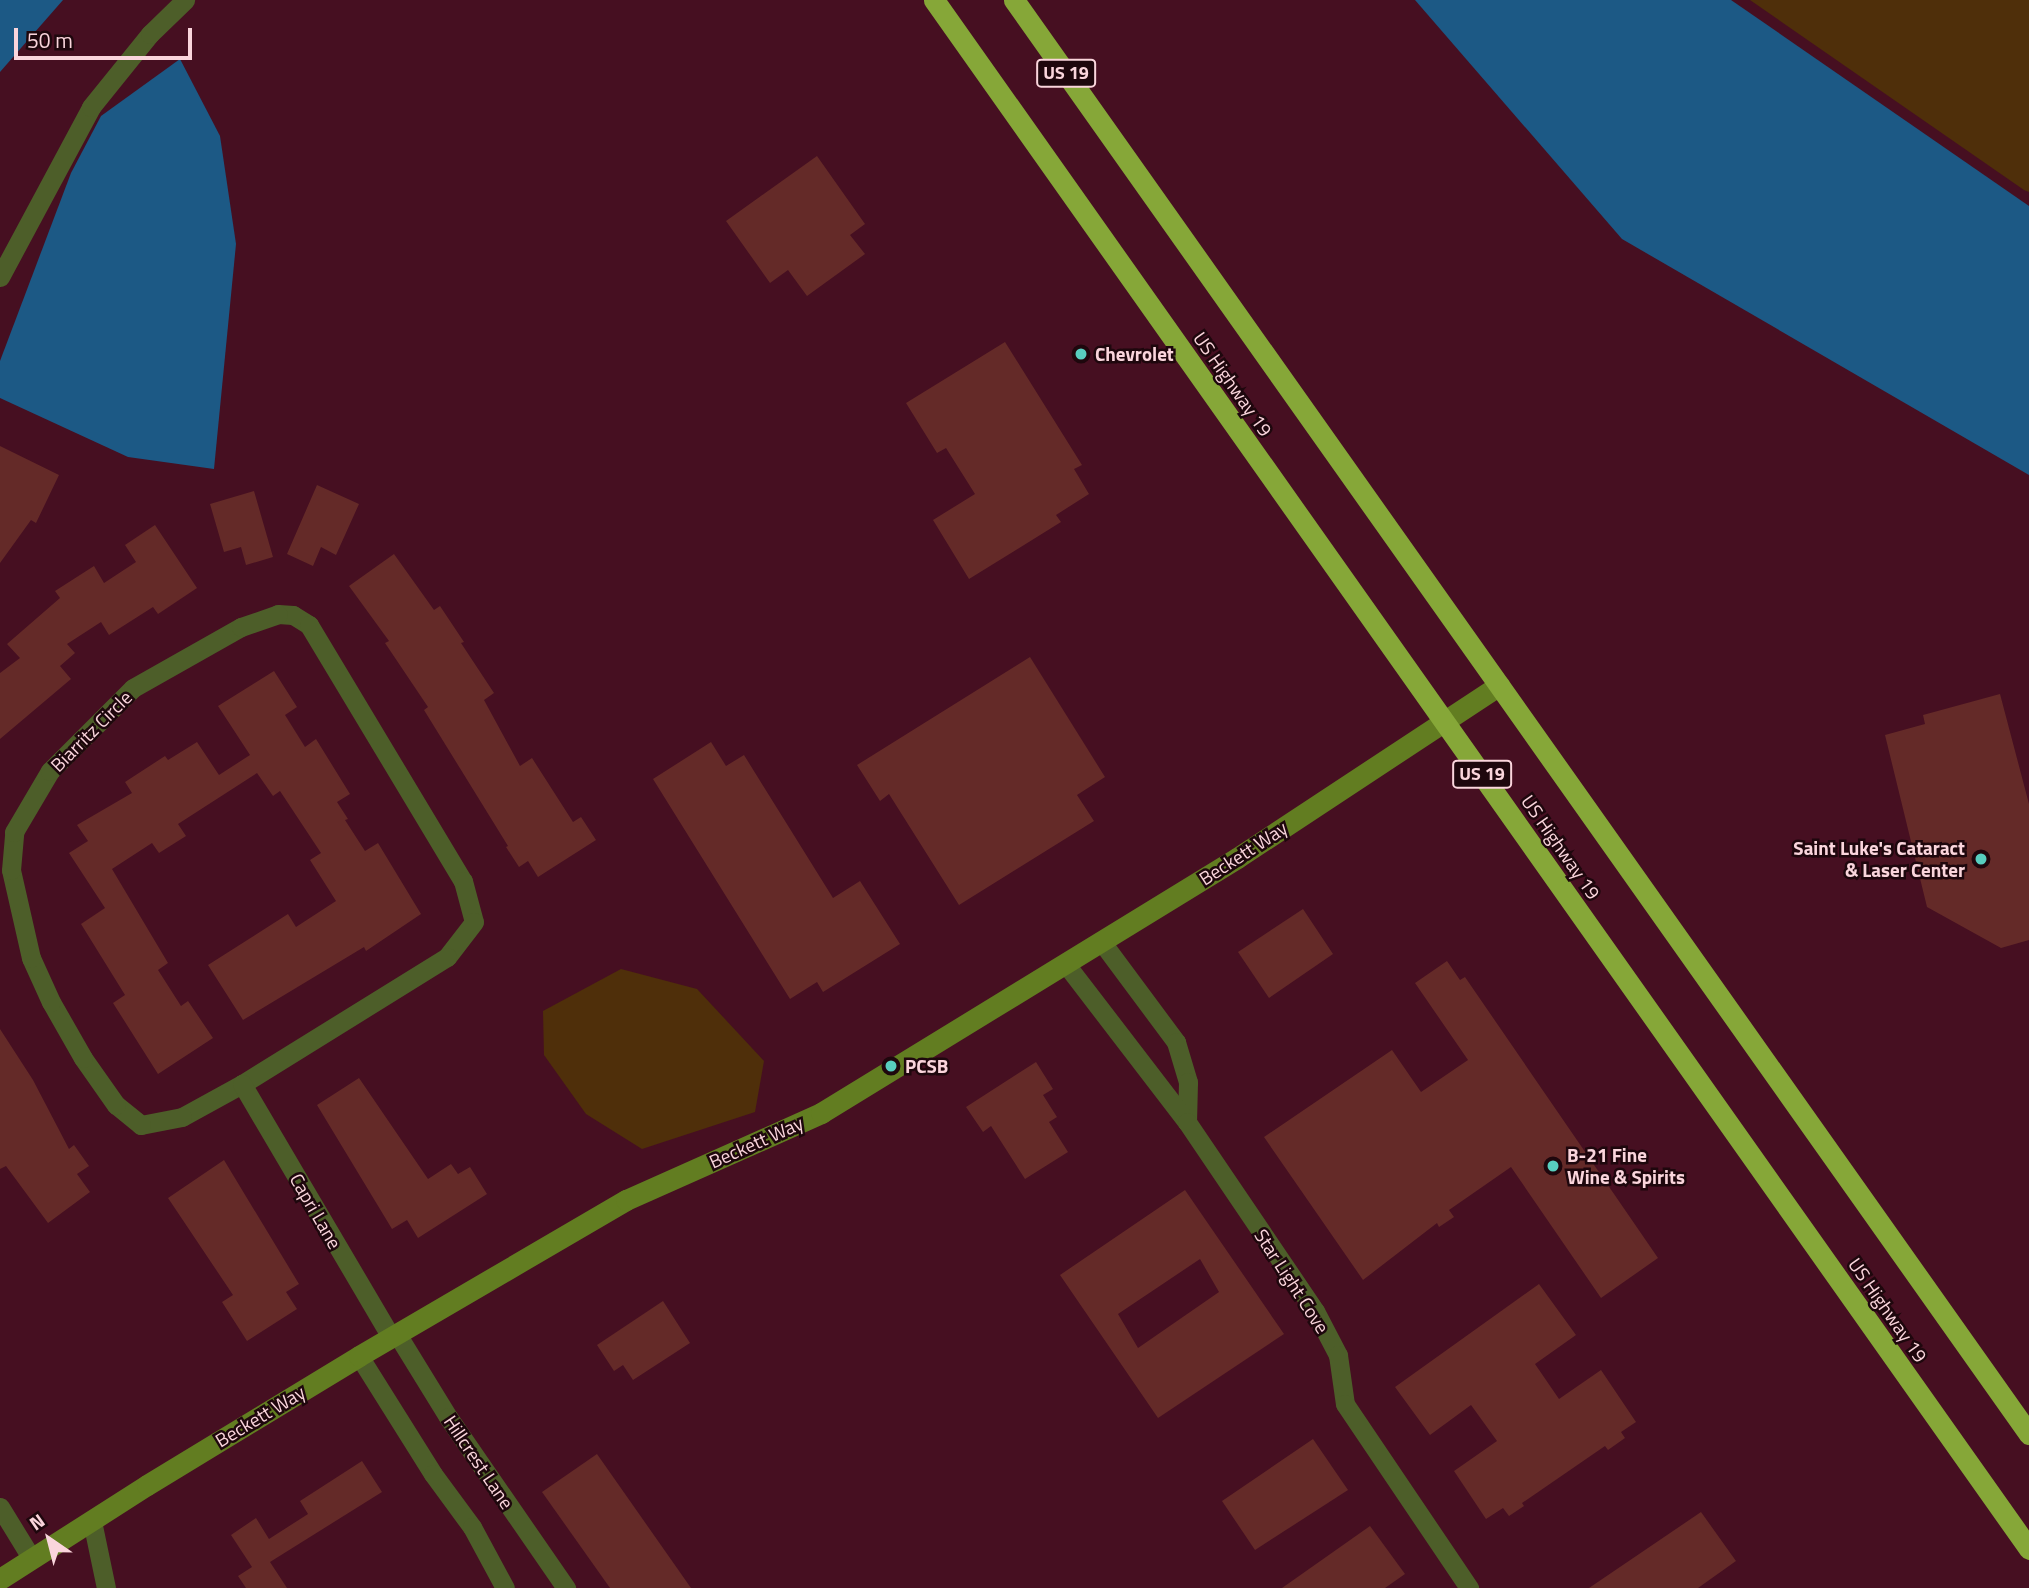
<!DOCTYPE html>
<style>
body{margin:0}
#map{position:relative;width:2029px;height:1588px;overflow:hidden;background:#460f21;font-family:"Titillium Web",sans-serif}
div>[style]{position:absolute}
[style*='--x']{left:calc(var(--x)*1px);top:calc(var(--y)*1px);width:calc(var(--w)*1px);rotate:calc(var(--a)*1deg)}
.green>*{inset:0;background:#4f2f0a}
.water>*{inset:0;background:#1c5985}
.building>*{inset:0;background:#642a28}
.street>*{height:19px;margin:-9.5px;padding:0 9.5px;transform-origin:9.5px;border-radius:9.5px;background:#4d5e29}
.secondary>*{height:21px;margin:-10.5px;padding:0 10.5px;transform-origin:10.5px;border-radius:10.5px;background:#627d21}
.highway>*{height:21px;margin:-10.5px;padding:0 10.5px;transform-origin:10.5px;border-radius:10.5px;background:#86a738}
.dots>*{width:19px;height:19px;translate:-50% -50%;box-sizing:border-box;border:4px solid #1e070d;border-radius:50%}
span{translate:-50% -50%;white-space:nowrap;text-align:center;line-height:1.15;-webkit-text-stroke:5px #1e070d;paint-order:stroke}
.shield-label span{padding:2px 5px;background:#1e070d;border:2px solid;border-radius:5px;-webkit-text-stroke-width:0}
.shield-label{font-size:18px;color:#fad5dc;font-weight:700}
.poi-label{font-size:19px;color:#fad5dc;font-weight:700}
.left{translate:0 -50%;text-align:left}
.right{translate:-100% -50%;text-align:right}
.street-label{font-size:19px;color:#fad5dc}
.north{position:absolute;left:14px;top:1504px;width:70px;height:70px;-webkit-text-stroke:5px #1e070d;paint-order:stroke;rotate:325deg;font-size:19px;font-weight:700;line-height:28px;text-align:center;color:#fad5dc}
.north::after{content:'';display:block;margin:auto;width:24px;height:32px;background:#fad5dc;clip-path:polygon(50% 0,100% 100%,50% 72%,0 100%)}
.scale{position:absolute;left:14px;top:28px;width:178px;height:32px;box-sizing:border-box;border:4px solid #fad5dc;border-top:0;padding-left:9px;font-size:21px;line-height:24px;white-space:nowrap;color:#fad5dc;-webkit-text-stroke:5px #1e070d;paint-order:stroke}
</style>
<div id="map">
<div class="green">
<div style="clip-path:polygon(1750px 0,2029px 0,2029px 192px,2024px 190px)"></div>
<div style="clip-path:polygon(621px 969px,697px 989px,764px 1061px,755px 1112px,642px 1149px,586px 1114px,544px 1055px,543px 1011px)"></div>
</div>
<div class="water">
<div style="clip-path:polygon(0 0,63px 0,0 72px)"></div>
<div style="clip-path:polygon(1415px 0,1731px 0,2029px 206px,2029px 475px,1622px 239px)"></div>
<div style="clip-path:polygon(180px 59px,220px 136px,236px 244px,214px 469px,128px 457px,0 398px,0 361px,71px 173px,101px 116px)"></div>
</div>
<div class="building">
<div style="clip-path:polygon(817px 156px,865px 224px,850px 235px,865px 254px,807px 296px,788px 270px,770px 283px,726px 221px)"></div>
<div style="clip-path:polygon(1005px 342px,1082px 465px,1074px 469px,1089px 494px,1056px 515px,1061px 522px,969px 579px,933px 520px,975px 494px,946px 448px,937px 453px,906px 403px)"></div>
<div style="clip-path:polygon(0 446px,59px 475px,36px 523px,31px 520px,0 563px)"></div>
<div style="clip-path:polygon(317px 485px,359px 504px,336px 555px,321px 547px,313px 566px,287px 554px)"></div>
<div style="clip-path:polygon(254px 491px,273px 557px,246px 565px,241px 547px,224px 552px,210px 504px)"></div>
<div style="clip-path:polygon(155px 525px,197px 588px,158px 614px,153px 607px,109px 635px,101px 622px,67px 644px,75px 653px,60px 666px,71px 679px,0 739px,0 673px,20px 658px,7px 644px,60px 598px,55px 591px,94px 566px,104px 583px,136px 562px,125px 545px)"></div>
<div style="clip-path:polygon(394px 554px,434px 610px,440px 606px,464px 642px,461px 643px,494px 693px,484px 700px,520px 766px,532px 758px,573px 822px,581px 817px,596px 840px,538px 877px,528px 861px,519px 867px,506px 847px,508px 846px,424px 710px,428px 707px,385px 643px,389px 641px,349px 586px)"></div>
<div style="clip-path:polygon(1030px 657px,1105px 777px,1077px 795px,1094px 821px,959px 905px,889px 794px,880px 801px,857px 765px)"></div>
<div style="clip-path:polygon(274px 671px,297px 707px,285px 715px,305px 747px,316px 739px,350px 794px,337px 802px,348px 819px,345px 820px,365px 851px,378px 843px,421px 914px,366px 951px,364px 947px,243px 1020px,208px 965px,288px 914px,296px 927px,336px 901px,310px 860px,321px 853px,280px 791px,273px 796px,257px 773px,178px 824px,186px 836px,159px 853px,152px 843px,112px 869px,168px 963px,158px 970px,181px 1006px,188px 1001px,213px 1038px,158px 1074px,113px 1003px,125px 995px,81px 924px,105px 908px,69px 853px,88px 841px,77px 825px,132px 793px,125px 782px,165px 756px,168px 760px,197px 742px,219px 775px,250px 755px,218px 706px)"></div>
<div style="clip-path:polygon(2000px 694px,2029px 804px,2029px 940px,2001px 948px,1927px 907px,1885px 735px,1925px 724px,1923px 715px)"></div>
<div style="clip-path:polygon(711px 742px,726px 766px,744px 755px,833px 898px,860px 881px,900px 944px,823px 992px,817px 982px,790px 999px,653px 779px)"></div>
<div style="clip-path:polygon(1303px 909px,1333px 954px,1269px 998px,1238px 952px)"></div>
<div style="clip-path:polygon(1447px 961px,1460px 980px,1465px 977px,1658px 1258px,1601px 1298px,1511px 1167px,1449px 1210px,1454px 1217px,1439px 1227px,1437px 1223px,1363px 1280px,1264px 1137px,1392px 1050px,1421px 1092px,1468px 1060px,1415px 983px)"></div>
<div style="clip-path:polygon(0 1029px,33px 1080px,69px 1149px,74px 1145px,89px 1166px,77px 1174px,90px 1192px,48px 1223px,6px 1166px,0 1169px)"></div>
<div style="clip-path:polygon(1036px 1062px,1053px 1089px,1043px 1095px,1057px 1117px,1049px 1122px,1068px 1152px,1025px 1179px,991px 1126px,983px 1132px,966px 1107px)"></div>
<div style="clip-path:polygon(359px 1078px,428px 1179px,451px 1164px,458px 1174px,470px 1167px,487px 1194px,418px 1238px,407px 1220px,392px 1229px,317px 1105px)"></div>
<div style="clip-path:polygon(224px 1160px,299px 1284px,286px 1292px,297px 1309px,247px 1341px,222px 1302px,233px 1295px,168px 1198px)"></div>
<div style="clip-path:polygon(evenodd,1185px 1190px,1284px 1334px,1158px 1418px,1060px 1275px,1185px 1190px,1200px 1259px,1219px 1292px,1138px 1348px,1118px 1314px,1200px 1259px)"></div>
<div style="clip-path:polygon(1539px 1284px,1576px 1335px,1535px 1364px,1559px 1399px,1601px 1370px,1636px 1422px,1621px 1432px,1625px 1438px,1608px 1450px,1605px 1446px,1522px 1503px,1524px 1506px,1509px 1516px,1503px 1508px,1486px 1519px,1454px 1471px,1497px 1441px,1471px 1405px,1430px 1435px,1395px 1387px)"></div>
<div style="clip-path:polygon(663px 1301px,690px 1343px,633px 1380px,623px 1365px,614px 1371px,597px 1345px)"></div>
<div style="clip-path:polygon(1313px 1439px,1348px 1490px,1255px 1550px,1222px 1501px)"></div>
<div style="clip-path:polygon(597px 1454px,691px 1588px,610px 1588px,542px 1492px)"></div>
<div style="clip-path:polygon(362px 1461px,382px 1492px,270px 1562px,287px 1588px,246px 1588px,238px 1576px,252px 1567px,231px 1535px,256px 1518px,269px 1539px,308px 1514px,300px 1501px)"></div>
<div style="clip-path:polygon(1701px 1512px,1736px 1561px,1698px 1588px,1589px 1588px)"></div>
<div style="clip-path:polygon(1370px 1526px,1405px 1574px,1385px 1588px,1282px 1588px)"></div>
</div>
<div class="street">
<div style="--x:0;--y:277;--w:193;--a:-61.8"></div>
<div style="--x:91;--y:107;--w:94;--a:-51.1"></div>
<div style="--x:150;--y:34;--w:49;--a:-44.2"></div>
<div style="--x:278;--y:614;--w:15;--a:4"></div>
<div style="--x:293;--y:615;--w:19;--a:32"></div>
<div style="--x:309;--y:625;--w:299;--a:59"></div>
<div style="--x:463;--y:881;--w:42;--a:75"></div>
<div style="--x:474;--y:922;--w:44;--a:127.6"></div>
<div style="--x:447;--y:957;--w:241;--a:148.2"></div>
<div style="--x:242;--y:1084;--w:68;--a:151.2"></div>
<div style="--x:182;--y:1117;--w:42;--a:169"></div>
<div style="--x:141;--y:1125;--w:32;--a:-141"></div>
<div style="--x:116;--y:1105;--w:57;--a:-125.1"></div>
<div style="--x:83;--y:1058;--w:64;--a:-119.7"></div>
<div style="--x:51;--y:1002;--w:48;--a:-114.4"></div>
<div style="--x:31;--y:958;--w:90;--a:-102.8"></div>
<div style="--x:11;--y:870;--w:38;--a:-85"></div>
<div style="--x:14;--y:832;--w:71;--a:-59.5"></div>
<div style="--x:50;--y:771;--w:117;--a:-45"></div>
<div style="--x:133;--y:688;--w:124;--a:-29.5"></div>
<div style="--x:241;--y:627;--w:39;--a:-19"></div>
<div style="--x:1101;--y:941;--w:126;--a:53.4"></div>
<div style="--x:1176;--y:1042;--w:42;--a:73.3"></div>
<div style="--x:1188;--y:1082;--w:40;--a:91.4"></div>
<div style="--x:1065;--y:963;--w:200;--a:52.5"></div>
<div style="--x:1187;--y:1122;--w:228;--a:55.9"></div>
<div style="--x:1315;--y:1311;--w:50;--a:62.4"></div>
<div style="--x:1338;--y:1355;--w:49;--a:81.9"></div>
<div style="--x:1345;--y:1404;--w:222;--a:56"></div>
<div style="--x:242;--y:1084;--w:294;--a:59.5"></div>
<div style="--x:397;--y:1334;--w:97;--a:58.4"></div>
<div style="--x:448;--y:1417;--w:208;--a:55.4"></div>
<div style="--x:359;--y:1356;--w:139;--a:57.9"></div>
<div style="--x:433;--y:1474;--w:66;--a:53.7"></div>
<div style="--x:472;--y:1527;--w:69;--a:61.6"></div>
<div style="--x:0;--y:1507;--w:61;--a:58.4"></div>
<div style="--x:92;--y:1521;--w:68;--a:78.2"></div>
</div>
<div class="secondary">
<div style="--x:0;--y:1579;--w:174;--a:-32.6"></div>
<div style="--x:147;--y:1485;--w:248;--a:-31.3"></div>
<div style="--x:359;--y:1356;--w:309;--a:-30.3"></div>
<div style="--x:626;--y:1200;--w:214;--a:-24"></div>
<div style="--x:821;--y:1113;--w:488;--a:-31.5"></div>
<div style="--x:1237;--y:858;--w:314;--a:-33.4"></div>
</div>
<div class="highway">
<div style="--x:934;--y:0;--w:1897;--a:54.74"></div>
<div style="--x:1014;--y:0;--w:1757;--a:54.71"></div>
</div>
<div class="dots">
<div style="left:1081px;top:354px;background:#58cebf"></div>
<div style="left:1981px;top:859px;background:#58cebf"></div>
<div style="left:891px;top:1066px;background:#58cebf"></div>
<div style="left:1553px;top:1166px;background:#58cebf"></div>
</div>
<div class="shield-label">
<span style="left:1066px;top:73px">US 19</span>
<span style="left:1482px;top:774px">US 19</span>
</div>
<div class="poi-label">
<span class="left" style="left:1095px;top:354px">Chevrolet</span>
<span class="right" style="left:1965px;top:859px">Saint Luke's Cataract<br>&amp; Laser Center</span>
<span class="left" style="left:905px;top:1066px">PCSB</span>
<span class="left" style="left:1567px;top:1166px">B-21 Fine<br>Wine &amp; Spirits</span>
</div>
<div class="street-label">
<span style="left:1233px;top:384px;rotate:55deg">US Highway 19</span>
<span style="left:91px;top:731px;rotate:-45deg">Biarritz Circle</span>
<span style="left:1561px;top:847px;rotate:55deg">US Highway 19</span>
<span style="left:1243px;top:853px;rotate:-33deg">Beckett Way</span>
<span style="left:756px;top:1142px;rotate:-24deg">Beckett Way</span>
<span style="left:316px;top:1211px;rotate:60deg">Capri Lane</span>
<span style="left:1292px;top:1281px;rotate:57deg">Star Light Cove</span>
<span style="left:1888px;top:1310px;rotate:55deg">US Highway 19</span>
<span style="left:260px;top:1416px;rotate:-31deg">Beckett Way</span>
<span style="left:479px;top:1462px;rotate:56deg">Hillcrest Lane</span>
</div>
<div class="north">N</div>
<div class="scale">50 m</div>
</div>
